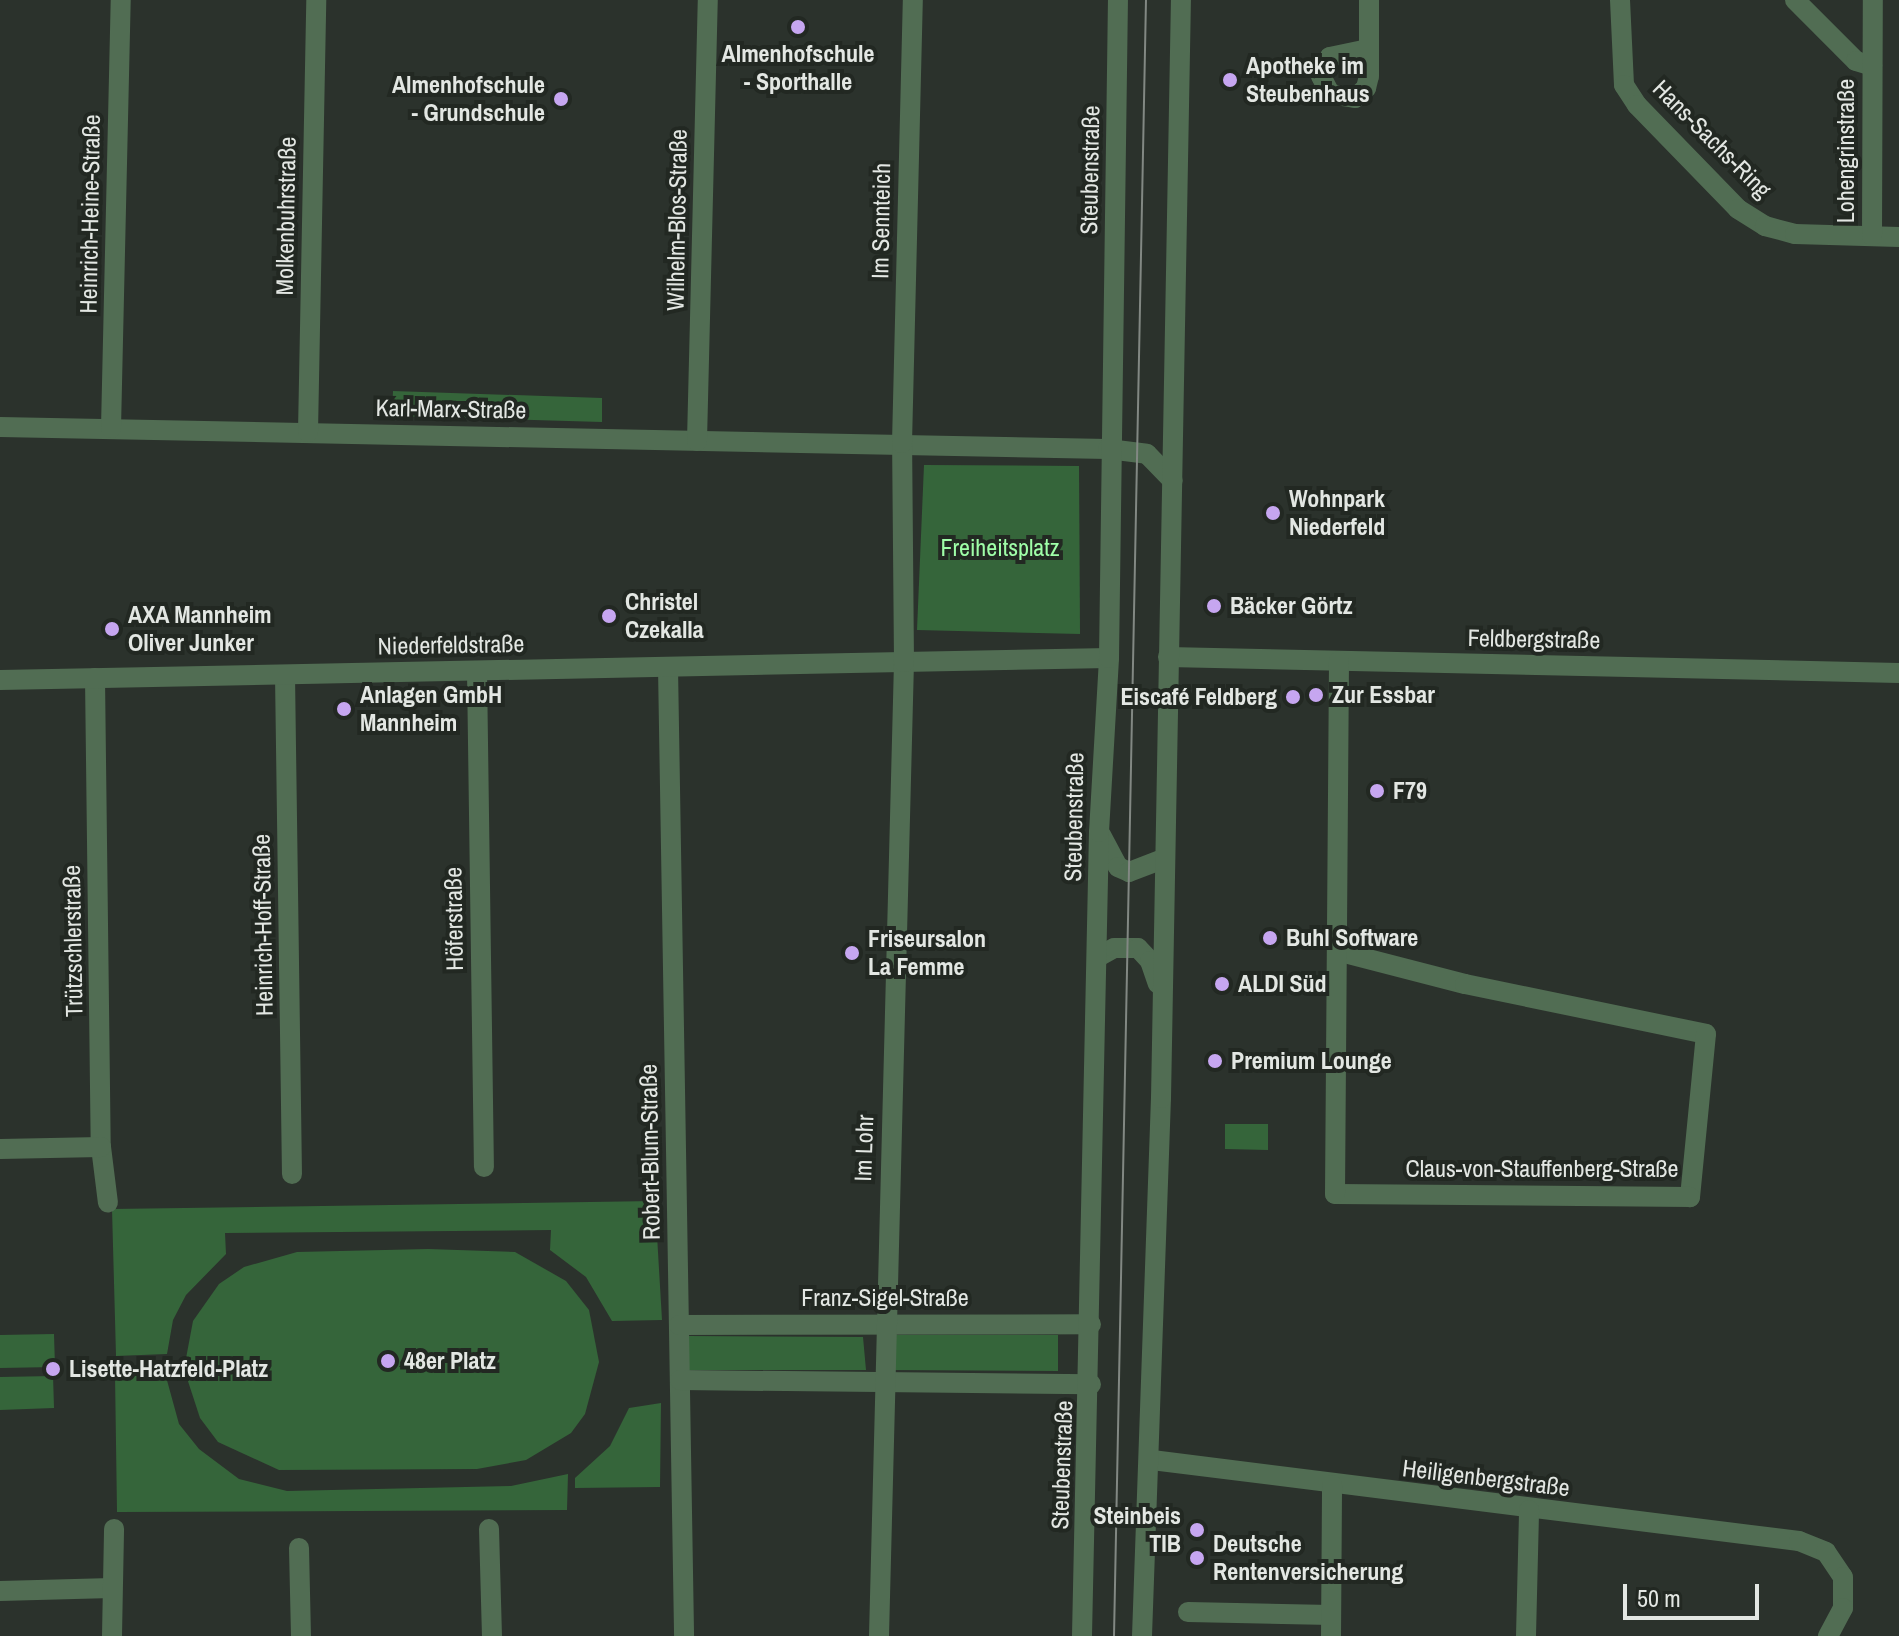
<!DOCTYPE html>
<meta charset="utf-8">
<style>
body{margin:0}
#map{position:relative;width:1899px;height:1636px;overflow:hidden;background:#2b322c;font-family:"Archivo Narrow",sans-serif}
div>[style]{position:absolute}
[style*='--x']{left:calc(var(--x)*1px);top:calc(var(--y)*1px);width:calc(var(--w)*1px);rotate:calc(var(--a)*1deg)}
.green>*{inset:0;background:#35653a}
.minor>*{height:20px;margin:-10px;padding:0 10px;transform-origin:10px;border-radius:10px;background:#516d53}
.tram>*{height:2px;margin:-1px;padding:0 1px;transform-origin:1px;border-radius:1px;background:#828883}
.dots>*{width:22px;height:22px;translate:-50% -50%;box-sizing:border-box;border:4px solid #222822;border-radius:50%}
span{translate:-50% -50%;white-space:nowrap;text-align:center;line-height:1.15;-webkit-text-stroke:8px #222822;paint-order:stroke}
.poi-label{font-size:24px;color:#e3e7e3;font-weight:700}
.left{translate:0 -50%;text-align:left}
.right{translate:-100% -50%;text-align:right}
.street-label{font-size:24px;color:#e3e7e3}
.park-label{font-size:24px;color:#9ffea8}
.scale{position:absolute;left:1623px;top:1584px;width:136px;height:36px;box-sizing:border-box;border:4px solid #e3e7e3;border-top:0;padding-left:10px;font-size:24px;line-height:28px;white-space:nowrap;color:#e3e7e3;-webkit-text-stroke:6px #222822;paint-order:stroke}
</style>
<div id="map">
<div class="green">
<div style="clip-path:polygon(393px 391px,602px 398px,602px 422px,392px 416px)"></div>
<div style="clip-path:polygon(924px 465px,1079px 466px,1080px 634px,917px 630px)"></div>
<div style="clip-path:polygon(1225px 1124px,1268px 1124px,1268px 1150px,1225px 1149px)"></div>
<div style="clip-path:polygon(655px 1201px,662px 1320px,612px 1321px,586px 1277px,550px 1250px,551px 1230px,225px 1233px,226px 1254px,186px 1295px,173px 1320px,167px 1354px,116px 1356px,112px 1209px)"></div>
<div style="clip-path:polygon(428px 1249px,515px 1252px,566px 1281px,589px 1310px,599px 1362px,585px 1414px,571px 1433px,526px 1460px,477px 1469px,279px 1470px,218px 1442px,200px 1418px,184px 1369px,193px 1321px,219px 1284px,244px 1267px,297px 1252px)"></div>
<div style="clip-path:polygon(54px 1334px,55px 1367px,0 1368px,0 1335px)"></div>
<div style="clip-path:polygon(891px 1335px,1058px 1335px,1058px 1371px,891px 1370px)"></div>
<div style="clip-path:polygon(689px 1336px,863px 1337px,866px 1370px,689px 1370px)"></div>
<div style="clip-path:polygon(165px 1373px,179px 1424px,199px 1449px,239px 1479px,287px 1491px,511px 1486px,568px 1474px,567px 1510px,117px 1512px,115px 1375px)"></div>
<div style="clip-path:polygon(53px 1376px,54px 1408px,0 1410px,0 1377px)"></div>
<div style="clip-path:polygon(661px 1403px,660px 1487px,575px 1488px,575px 1478px,610px 1446px,629px 1408px)"></div>
</div>
<div class="minor">
<div style="--x:1620;--y:0;--w:85;--a:87.3"></div>
<div style="--x:1624;--y:85;--w:24;--a:57"></div>
<div style="--x:1637;--y:105;--w:145;--a:45.8"></div>
<div style="--x:1738;--y:209;--w:32;--a:32"></div>
<div style="--x:1765;--y:226;--w:31;--a:15"></div>
<div style="--x:1795;--y:234;--w:104;--a:1.7"></div>
<div style="--x:1795;--y:0;--w:86;--a:45"></div>
<div style="--x:1856;--y:61;--w:17;--a:17"></div>
<div style="--x:1368;--y:49;--w:39;--a:168"></div>
<div style="--x:1330;--y:57;--w:21;--a:115"></div>
<div style="--x:1321;--y:76;--w:20;--a:63"></div>
<div style="--x:1330;--y:94;--w:25;--a:9"></div>
<div style="--x:1355;--y:98;--w:15;--a:-42"></div>
<div style="--x:1366;--y:88;--w:12;--a:-76"></div>
<div style="--x:1369;--y:76;--w:76;--a:-90"></div>
<div style="--x:1872;--y:236;--w:236;--a:-89.8"></div>
<div style="--x:0;--y:427;--w:1108;--a:1.14"></div>
<div style="--x:1108;--y:449;--w:39;--a:7"></div>
<div style="--x:1147;--y:454;--w:37;--a:46"></div>
<div style="--x:111;--y:428;--w:428;--a:-88.7"></div>
<div style="--x:308;--y:432;--w:432;--a:-88.9"></div>
<div style="--x:697;--y:441;--w:441;--a:-88.6"></div>
<div style="--x:1168;--y:657;--w:731;--a:1.25"></div>
<div style="--x:668;--y:667;--w:969;--a:89.05"></div>
<div style="--x:477;--y:671;--w:496;--a:89.2"></div>
<div style="--x:285;--y:675;--w:499;--a:89.2"></div>
<div style="--x:95;--y:678;--w:469;--a:89.3"></div>
<div style="--x:101;--y:1147;--w:56;--a:82.9"></div>
<div style="--x:0;--y:680;--w:1109;--a:-1.14"></div>
<div style="--x:1101;--y:835;--w:36;--a:62"></div>
<div style="--x:1118;--y:867;--w:12;--a:24"></div>
<div style="--x:1129;--y:872;--w:36;--a:-21"></div>
<div style="--x:1337;--y:951;--w:132;--a:14.5"></div>
<div style="--x:1465;--y:984;--w:246;--a:11.7"></div>
<div style="--x:1706;--y:1034;--w:164;--a:95.6"></div>
<div style="--x:1690;--y:1197;--w:355;--a:-179.5"></div>
<div style="--x:1335;--y:1194;--w:533;--a:-89.57"></div>
<div style="--x:1098;--y:957;--w:18;--a:-29"></div>
<div style="--x:1114;--y:948;--w:24;--a:0"></div>
<div style="--x:1138;--y:948;--w:18;--a:47"></div>
<div style="--x:1150;--y:961;--w:24;--a:71"></div>
<div style="--x:0;--y:1149;--w:101;--a:-1.1"></div>
<div style="--x:679;--y:1325;--w:412;--a:-0.1"></div>
<div style="--x:680;--y:1380;--w:411;--a:0.6"></div>
<div style="--x:1152;--y:1460;--w:652;--a:7.14"></div>
<div style="--x:1799;--y:1541;--w:29;--a:22"></div>
<div style="--x:1826;--y:1552;--w:30;--a:56"></div>
<div style="--x:1843;--y:1577;--w:31;--a:90"></div>
<div style="--x:1843;--y:1608;--w:32;--a:118"></div>
<div style="--x:489;--y:1529;--w:107;--a:88.4"></div>
<div style="--x:299;--y:1548;--w:88;--a:88.7"></div>
<div style="--x:0;--y:1591;--w:112;--a:-1.5"></div>
<div style="--x:1188;--y:1612;--w:143;--a:1.2"></div>
<div style="--x:112;--y:1636;--w:107;--a:-88.9"></div>
<div style="--x:879;--y:1636;--w:974;--a:-88.53"></div>
<div style="--x:904;--y:662;--w:219;--a:-90.5"></div>
<div style="--x:902;--y:443;--w:443;--a:-88.6"></div>
<div style="--x:1082;--y:1636;--w:804;--a:-88.79"></div>
<div style="--x:1099;--y:832;--w:174;--a:-86.7"></div>
<div style="--x:1109;--y:658;--w:658;--a:-89.22"></div>
<div style="--x:1142;--y:1636;--w:538;--a:-87.98"></div>
<div style="--x:1161;--y:1098;--w:1098;--a:-88.96"></div>
<div style="--x:1331;--y:1636;--w:151;--a:-89.6"></div>
<div style="--x:1526;--y:1636;--w:126;--a:-88.6"></div>
</div>
<div class="tram">
<div style="--x:1114;--y:1636;--w:1636;--a:-88.88"></div>
</div>
<div class="dots">
<div style="left:798px;top:27px;background:#c6a6f0"></div>
<div style="left:1230px;top:80px;background:#c6a6f0"></div>
<div style="left:561px;top:99px;background:#c6a6f0"></div>
<div style="left:1273px;top:513px;background:#c6a6f0"></div>
<div style="left:1214px;top:606px;background:#c6a6f0"></div>
<div style="left:609px;top:616px;background:#c6a6f0"></div>
<div style="left:112px;top:629px;background:#c6a6f0"></div>
<div style="left:1316px;top:695px;background:#c6a6f0"></div>
<div style="left:1293px;top:697px;background:#c6a6f0"></div>
<div style="left:344px;top:709px;background:#c6a6f0"></div>
<div style="left:1377px;top:791px;background:#c6a6f0"></div>
<div style="left:1270px;top:938px;background:#c6a6f0"></div>
<div style="left:852px;top:953px;background:#c6a6f0"></div>
<div style="left:1222px;top:984px;background:#c6a6f0"></div>
<div style="left:1215px;top:1061px;background:#c6a6f0"></div>
<div style="left:388px;top:1361px;background:#c6a6f0"></div>
<div style="left:53px;top:1369px;background:#c6a6f0"></div>
<div style="left:1197px;top:1530px;background:#c6a6f0"></div>
<div style="left:1197px;top:1558px;background:#c6a6f0"></div>
</div>
<div class="poi-label">
<span style="left:798px;top:68px">Almenhofschule<br>- Sporthalle</span>
<span class="left" style="left:1246px;top:80px">Apotheke im<br>Steubenhaus</span>
<span class="right" style="left:545px;top:99px">Almenhofschule<br>- Grundschule</span>
<span class="left" style="left:1289px;top:513px">Wohnpark<br>Niederfeld</span>
<span class="left" style="left:625px;top:616px">Christel<br>Czekalla</span>
<span class="left" style="left:1230px;top:606px">Bäcker Görtz</span>
<span class="left" style="left:128px;top:629px">AXA Mannheim<br>Oliver Junker</span>
<span class="left" style="left:360px;top:709px">Anlagen GmbH<br>Mannheim</span>
<span class="left" style="left:1332px;top:695px">Zur Essbar</span>
<span class="right" style="left:1277px;top:697px">Eiscafé Feldberg</span>
<span class="left" style="left:1393px;top:791px">F79</span>
<span class="left" style="left:1286px;top:938px">Buhl Software</span>
<span class="left" style="left:868px;top:953px">Friseursalon<br>La Femme</span>
<span class="left" style="left:1238px;top:984px">ALDI Süd</span>
<span class="left" style="left:1231px;top:1061px">Premium Lounge</span>
<span class="left" style="left:404px;top:1361px">48er Platz</span>
<span class="left" style="left:69px;top:1369px">Lisette-Hatzfeld-Platz</span>
<span class="right" style="left:1181px;top:1530px">Steinbeis<br>TIB</span>
<span class="left" style="left:1213px;top:1558px">Deutsche<br>Rentenversicherung</span>
</div>
<div class="street-label">
<span style="left:1712px;top:139px;rotate:45deg">Hans-Sachs-Ring</span>
<span style="left:1846px;top:151px;rotate:-90deg">Lohengrinstraße</span>
<span style="left:1090px;top:170px;rotate:-89deg">Steubenstraße</span>
<span style="left:90px;top:214px;rotate:-89deg">Heinrich-Heine-Straße</span>
<span style="left:286px;top:216px;rotate:-89deg">Molkenbuhrstraße</span>
<span style="left:677px;top:220px;rotate:-89deg">Wilhelm-Blos-Straße</span>
<span style="left:881px;top:221px;rotate:-89deg">Im Sennteich</span>
<span style="left:451px;top:409px;rotate:1deg">Karl-Marx-Straße</span>
<span style="left:1534px;top:639px;rotate:1deg">Feldbergstraße</span>
<span style="left:451px;top:645px;rotate:-1deg">Niederfeldstraße</span>
<span style="left:1074px;top:817px;rotate:-89deg">Steubenstraße</span>
<span style="left:454px;top:919px;rotate:-91deg">Höferstraße</span>
<span style="left:263px;top:925px;rotate:-91deg">Heinrich-Hoff-Straße</span>
<span style="left:73px;top:941px;rotate:-91deg">Trützschlerstraße</span>
<span style="left:864px;top:1148px;rotate:-88deg">Im Lohr</span>
<span style="left:650px;top:1152px;rotate:-91deg">Robert-Blum-Straße</span>
<span style="left:1542px;top:1169px">Claus-von-Stauffenberg-Straße</span>
<span style="left:885px;top:1298px">Franz-Sigel-Straße</span>
<span style="left:1062px;top:1465px;rotate:-88deg">Steubenstraße</span>
<span style="left:1486px;top:1478px;rotate:7deg">Heiligenbergstraße</span>
</div>
<div class="park-label">
<span style="left:1000px;top:548px">Freiheitsplatz</span>
</div>
<div class="scale">50 m</div>
</div>
